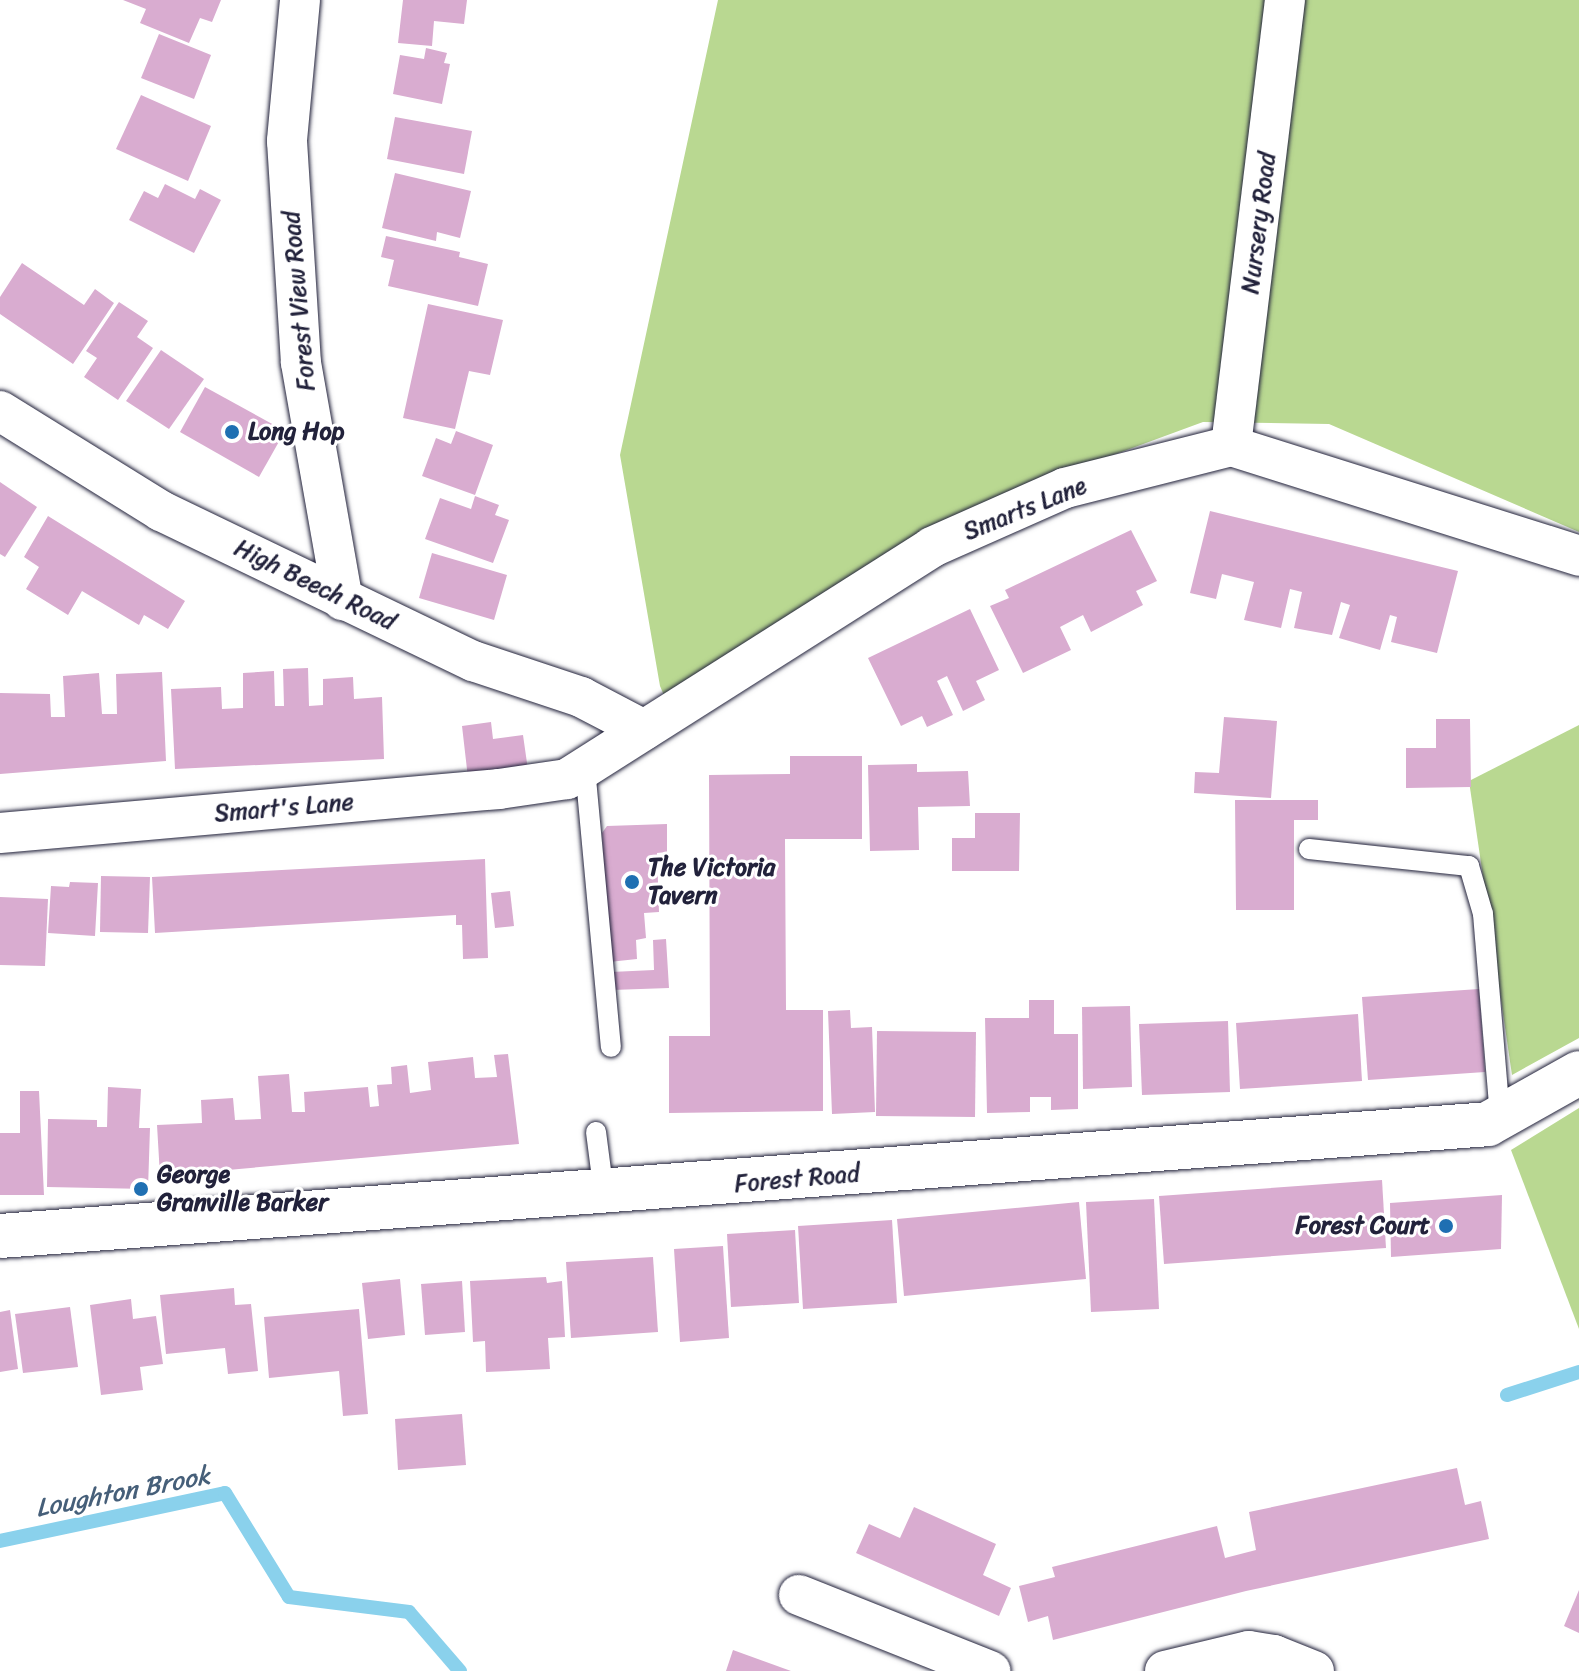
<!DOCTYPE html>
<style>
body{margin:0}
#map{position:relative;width:1579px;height:1671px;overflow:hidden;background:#fff;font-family:Sriracha,sans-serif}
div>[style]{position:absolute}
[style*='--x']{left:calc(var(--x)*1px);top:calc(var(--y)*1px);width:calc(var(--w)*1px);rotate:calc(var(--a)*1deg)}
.green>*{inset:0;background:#b9d891}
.stream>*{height:14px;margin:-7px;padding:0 7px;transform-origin:7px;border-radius:7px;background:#8ad1ec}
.building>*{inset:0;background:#d9acd0}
.roads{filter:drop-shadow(0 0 2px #22223b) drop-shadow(0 0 2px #22223b)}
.lane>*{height:20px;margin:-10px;padding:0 10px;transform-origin:10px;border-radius:10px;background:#fff}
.street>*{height:40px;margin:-20px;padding:0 20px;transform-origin:20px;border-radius:20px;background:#fff}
.secondary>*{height:44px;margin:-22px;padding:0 22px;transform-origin:22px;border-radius:22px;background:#fff}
.dots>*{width:22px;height:22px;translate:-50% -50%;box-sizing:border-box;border:4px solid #fff;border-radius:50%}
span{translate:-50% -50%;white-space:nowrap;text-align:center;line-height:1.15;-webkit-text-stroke:6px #fff;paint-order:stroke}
.street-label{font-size:24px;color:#22223b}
.poi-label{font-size:24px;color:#22223b;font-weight:700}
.left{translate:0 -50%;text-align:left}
.right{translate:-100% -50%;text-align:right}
.water-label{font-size:26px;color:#465f79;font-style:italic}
</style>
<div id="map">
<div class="green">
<div style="clip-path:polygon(718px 0,1579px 0,1579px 532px,1329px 424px,1203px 422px,1097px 461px,669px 707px,660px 686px,620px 455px)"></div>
<div style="clip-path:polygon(1579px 725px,1579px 1038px,1512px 1075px,1469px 781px)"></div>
<div style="clip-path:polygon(1579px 1108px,1579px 1329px,1511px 1150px)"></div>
</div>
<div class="stream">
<div style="--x:1507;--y:1395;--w:76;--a:-17.7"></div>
<div style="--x:0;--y:1541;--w:230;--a:-12"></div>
<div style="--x:225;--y:1493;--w:122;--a:58.4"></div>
<div style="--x:289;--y:1597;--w:121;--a:7.1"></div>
<div style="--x:409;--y:1612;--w:78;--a:49.2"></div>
</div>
<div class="building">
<div style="clip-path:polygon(123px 0,221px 0,212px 22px,200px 18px,189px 43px,140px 23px,146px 9px)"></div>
<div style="clip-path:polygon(403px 0,467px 0,464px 24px,434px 21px,432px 46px,398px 43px)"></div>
<div style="clip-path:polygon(159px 34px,211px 55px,194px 99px,141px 78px)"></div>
<div style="clip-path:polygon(426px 48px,447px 53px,444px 63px,450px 64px,442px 104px,393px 94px,400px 55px,424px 59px)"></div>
<div style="clip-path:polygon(141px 95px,211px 126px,188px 181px,116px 149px)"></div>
<div style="clip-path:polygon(395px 117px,472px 131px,464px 174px,387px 159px)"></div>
<div style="clip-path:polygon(395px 173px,471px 191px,460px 238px,437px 232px,436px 241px,382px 228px)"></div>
<div style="clip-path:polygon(165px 184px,195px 199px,200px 189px,221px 200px,194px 253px,129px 220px,144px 191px,158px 198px)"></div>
<div style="clip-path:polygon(386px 236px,460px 252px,459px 257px,488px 264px,478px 306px,388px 286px,394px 260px,381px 257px)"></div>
<div style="clip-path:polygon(22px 263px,84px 305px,95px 289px,114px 303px,73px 364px,0 314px,0 297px)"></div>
<div style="clip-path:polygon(119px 302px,148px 321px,137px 337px,153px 348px,118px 400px,84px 377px,97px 358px,86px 351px)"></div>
<div style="clip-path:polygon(428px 304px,503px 320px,490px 375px,469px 371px,455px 429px,403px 418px)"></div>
<div style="clip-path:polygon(161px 350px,204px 379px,169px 429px,126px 401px)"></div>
<div style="clip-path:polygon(205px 387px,285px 431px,259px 477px,180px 432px)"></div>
<div style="clip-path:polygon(456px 431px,493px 445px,475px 495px,422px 476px,436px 438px,451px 444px)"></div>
<div style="clip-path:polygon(0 482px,37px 507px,5px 557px,0 554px)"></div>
<div style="clip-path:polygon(475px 496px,499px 505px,495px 515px,509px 520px,493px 563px,425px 539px,440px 498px,471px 509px)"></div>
<div style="clip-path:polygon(1210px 511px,1458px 571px,1437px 653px,1391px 642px,1397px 617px,1390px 615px,1380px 650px,1339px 638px,1350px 605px,1341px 602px,1332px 635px,1294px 628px,1302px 592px,1290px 589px,1281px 628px,1244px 620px,1254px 582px,1222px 574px,1216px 599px,1190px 593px)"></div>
<div style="clip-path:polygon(48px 516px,185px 601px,168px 629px,144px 615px,139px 625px,82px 591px,68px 615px,26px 589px,39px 567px,24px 557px)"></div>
<div style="clip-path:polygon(1131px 530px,1157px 581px,1136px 591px,1143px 605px,1091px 632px,1083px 615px,1060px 627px,1071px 650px,1023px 673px,990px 606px,1009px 598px,1005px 590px)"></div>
<div style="clip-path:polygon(432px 553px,507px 575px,494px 620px,419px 598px)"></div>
<div style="clip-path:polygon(970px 609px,999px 670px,976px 681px,985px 700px,963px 711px,947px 676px,937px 681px,953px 715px,927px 727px,922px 716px,901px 726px,868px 658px)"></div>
<div style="clip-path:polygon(308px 668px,309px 706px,323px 705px,323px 679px,353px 677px,354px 699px,382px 697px,384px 759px,175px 769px,171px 689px,221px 687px,222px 709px,243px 708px,243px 673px,274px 671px,275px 706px,284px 706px,283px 669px)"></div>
<div style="clip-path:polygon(162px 672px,166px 761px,0 774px,0 693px,50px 694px,51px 717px,65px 717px,63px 676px,99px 673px,102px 714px,117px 714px,116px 674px)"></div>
<div style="clip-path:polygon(1224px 717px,1277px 721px,1271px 798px,1194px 793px,1195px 772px,1219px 773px)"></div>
<div style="clip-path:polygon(1436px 719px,1470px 719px,1471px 787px,1406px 788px,1406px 748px,1436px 748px)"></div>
<div style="clip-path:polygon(491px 722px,493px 739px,523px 735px,528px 770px,468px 778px,462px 726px)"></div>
<div style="clip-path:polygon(790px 756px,862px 756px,862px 839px,785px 839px,786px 1010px,823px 1010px,823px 1111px,669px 1113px,669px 1036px,710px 1036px,709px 775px,790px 774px)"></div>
<div style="clip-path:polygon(917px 764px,917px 772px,968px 771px,970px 806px,918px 807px,919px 850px,870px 851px,868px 765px)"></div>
<div style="clip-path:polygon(1235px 800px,1318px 800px,1318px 820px,1294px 820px,1294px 910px,1236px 910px)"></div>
<div style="clip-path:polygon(975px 813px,1020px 813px,1019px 871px,952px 871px,952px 838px,975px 838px)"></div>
<div style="clip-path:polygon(667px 824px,667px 852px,657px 853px,659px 912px,644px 913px,646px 938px,636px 940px,637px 959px,609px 962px,602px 833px,607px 826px)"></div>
<div style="clip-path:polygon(485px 859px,488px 958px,463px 959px,462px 925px,456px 925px,456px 915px,155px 933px,152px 877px)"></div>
<div style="clip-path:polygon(101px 876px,150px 877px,148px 933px,100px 932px)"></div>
<div style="clip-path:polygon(70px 882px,98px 883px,95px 936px,48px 933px,51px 886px,69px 887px)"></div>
<div style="clip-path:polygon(510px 891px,514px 926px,495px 928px,491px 893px)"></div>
<div style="clip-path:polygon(0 897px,48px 899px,45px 966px,0 965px)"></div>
<div style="clip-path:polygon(666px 939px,669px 988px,612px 990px,611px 972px,654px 970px,653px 940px)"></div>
<div style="clip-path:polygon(1479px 989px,1485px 1072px,1368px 1080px,1362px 997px)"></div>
<div style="clip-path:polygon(1029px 1000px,1054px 1000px,1054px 1034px,1078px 1034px,1078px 1109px,1051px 1110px,1051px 1097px,1030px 1097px,1030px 1112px,987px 1113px,985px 1018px,1029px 1018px)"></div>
<div style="clip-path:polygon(1130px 1006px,1132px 1087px,1083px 1089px,1082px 1007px)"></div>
<div style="clip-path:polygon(850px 1010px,851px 1028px,872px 1027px,875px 1112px,832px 1114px,828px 1011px)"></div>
<div style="clip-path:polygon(1358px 1014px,1362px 1081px,1240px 1089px,1236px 1023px)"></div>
<div style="clip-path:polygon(1228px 1021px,1230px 1092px,1142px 1095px,1139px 1024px)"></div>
<div style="clip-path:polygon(877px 1031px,976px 1032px,975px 1117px,876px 1116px)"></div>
<div style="clip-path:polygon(508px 1054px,519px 1144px,160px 1176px,157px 1125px,202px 1123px,201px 1100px,233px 1098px,235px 1120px,261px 1119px,258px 1076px,289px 1074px,292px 1112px,305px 1112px,304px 1092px,368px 1087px,370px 1107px,379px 1106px,377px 1085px,392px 1084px,391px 1067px,407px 1065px,410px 1093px,431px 1090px,428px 1062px,473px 1057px,475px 1078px,497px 1077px,494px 1055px)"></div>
<div style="clip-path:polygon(108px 1087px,141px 1089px,139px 1128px,150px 1128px,148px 1189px,47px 1187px,48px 1119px,97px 1120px,97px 1127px,107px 1127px)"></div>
<div style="clip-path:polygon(20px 1091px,39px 1091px,44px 1195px,0 1195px,0 1133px,20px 1133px)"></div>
<div style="clip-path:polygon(1382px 1180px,1386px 1248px,1164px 1264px,1159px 1196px)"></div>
<div style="clip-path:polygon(1502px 1195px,1501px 1249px,1391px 1257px,1390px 1203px)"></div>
<div style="clip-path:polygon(1154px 1199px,1159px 1309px,1091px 1312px,1086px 1202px)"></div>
<div style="clip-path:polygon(1079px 1202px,1086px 1279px,904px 1296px,897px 1219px)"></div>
<div style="clip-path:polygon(892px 1220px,897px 1303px,803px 1309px,798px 1226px)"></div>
<div style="clip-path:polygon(795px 1230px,799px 1303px,731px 1307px,727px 1234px)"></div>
<div style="clip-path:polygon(723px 1246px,729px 1338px,680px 1342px,674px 1249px)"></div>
<div style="clip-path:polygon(653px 1257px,658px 1332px,571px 1338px,566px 1262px)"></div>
<div style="clip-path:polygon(546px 1277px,547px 1283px,562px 1281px,565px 1337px,548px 1338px,550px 1369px,486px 1372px,485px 1341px,473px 1342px,470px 1281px)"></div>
<div style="clip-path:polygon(400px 1279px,405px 1335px,368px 1339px,362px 1283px)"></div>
<div style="clip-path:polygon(462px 1281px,465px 1332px,425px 1335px,421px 1284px)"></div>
<div style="clip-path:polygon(234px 1288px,235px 1305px,251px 1304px,258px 1371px,228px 1374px,225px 1348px,166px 1354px,160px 1295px)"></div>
<div style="clip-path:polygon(131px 1299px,133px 1319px,156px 1316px,163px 1364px,140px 1367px,143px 1390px,101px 1395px,90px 1305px)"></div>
<div style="clip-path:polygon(70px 1307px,78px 1367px,23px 1373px,15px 1314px)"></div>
<div style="clip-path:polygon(359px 1309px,368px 1414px,343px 1416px,339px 1371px,269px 1378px,264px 1317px)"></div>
<div style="clip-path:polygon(10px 1310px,18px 1369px,0 1372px,0 1312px)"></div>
<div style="clip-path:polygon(462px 1414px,466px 1465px,398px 1470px,395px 1419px)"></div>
<div style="clip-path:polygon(1457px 1468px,1465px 1505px,1481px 1501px,1489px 1539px,1246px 1591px,1053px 1640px,1048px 1616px,1028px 1622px,1019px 1586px,1055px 1577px,1052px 1567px,1217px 1526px,1225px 1558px,1256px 1550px,1249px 1512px)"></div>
<div style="clip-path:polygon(914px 1507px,996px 1544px,983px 1575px,1011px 1588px,999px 1616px,856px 1553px,869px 1524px,900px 1538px)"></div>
<div style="clip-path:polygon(1579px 1590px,1579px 1633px,1564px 1626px)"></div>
<div style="clip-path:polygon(733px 1650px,791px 1671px,726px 1671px)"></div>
</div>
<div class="roads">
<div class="lane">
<div style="--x:585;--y:768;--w:280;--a:84.7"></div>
<div style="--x:1309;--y:849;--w:161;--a:6.1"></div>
<div style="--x:1469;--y:866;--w:50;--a:73.7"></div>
<div style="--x:1483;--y:914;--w:205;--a:85.2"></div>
<div style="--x:596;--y:1132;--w:63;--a:82.6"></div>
</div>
<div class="street">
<div style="--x:300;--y:0;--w:142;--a:95.3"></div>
<div style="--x:287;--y:141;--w:222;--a:86.4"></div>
<div style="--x:301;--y:363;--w:241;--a:80"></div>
<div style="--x:0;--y:411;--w:190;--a:31.8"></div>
<div style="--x:161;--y:511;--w:346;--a:25.7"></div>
<div style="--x:473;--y:661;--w:114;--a:18.4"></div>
<div style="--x:581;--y:697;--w:71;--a:27.6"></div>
<div style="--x:1231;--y:446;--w:449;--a:-83.1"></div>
<div style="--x:0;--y:833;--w:501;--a:-5.04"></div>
<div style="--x:499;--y:789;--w:69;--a:-8.4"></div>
<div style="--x:567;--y:779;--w:432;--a:-32.4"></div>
<div style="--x:932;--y:547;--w:145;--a:-23.9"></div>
<div style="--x:1065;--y:488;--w:171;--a:-14.2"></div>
<div style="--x:1231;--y:446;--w:365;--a:17.5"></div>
<div style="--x:799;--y:1595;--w:206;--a:21.7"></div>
<div style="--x:1165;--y:1671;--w:86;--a:-13.4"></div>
<div style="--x:1249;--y:1651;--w:25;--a:9"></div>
<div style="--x:1274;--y:1655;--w:43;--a:21.8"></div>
</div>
<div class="secondary">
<div style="--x:0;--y:1236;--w:1492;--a:-4.3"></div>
<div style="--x:1488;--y:1124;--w:104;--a:-29.3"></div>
</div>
</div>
<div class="dots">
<div style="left:232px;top:432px;background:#1f6fb2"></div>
<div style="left:632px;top:882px;background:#1f6fb2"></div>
<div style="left:141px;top:1189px;background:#1f6fb2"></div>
<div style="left:1446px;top:1226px;background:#1f6fb2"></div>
</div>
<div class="street-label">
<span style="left:1259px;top:223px;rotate:-83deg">Nursery Road</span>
<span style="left:299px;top:301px;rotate:-95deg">Forest View Road</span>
<span style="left:1025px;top:509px;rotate:-22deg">Smarts Lane</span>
<span style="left:315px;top:585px;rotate:26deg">High Beech Road</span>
<span style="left:284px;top:808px;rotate:-5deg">Smart's Lane</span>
<span style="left:797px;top:1179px;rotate:-5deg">Forest Road</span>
</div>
<div class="poi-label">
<span class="left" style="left:248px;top:432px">Long Hop</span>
<span class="left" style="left:648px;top:882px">The Victoria<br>Tavern</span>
<span class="left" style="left:157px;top:1189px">George<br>Granville Barker</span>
<span class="right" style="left:1430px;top:1226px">Forest Court</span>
</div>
<div class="water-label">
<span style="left:123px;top:1492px;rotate:-11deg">Loughton Brook</span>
</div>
</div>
